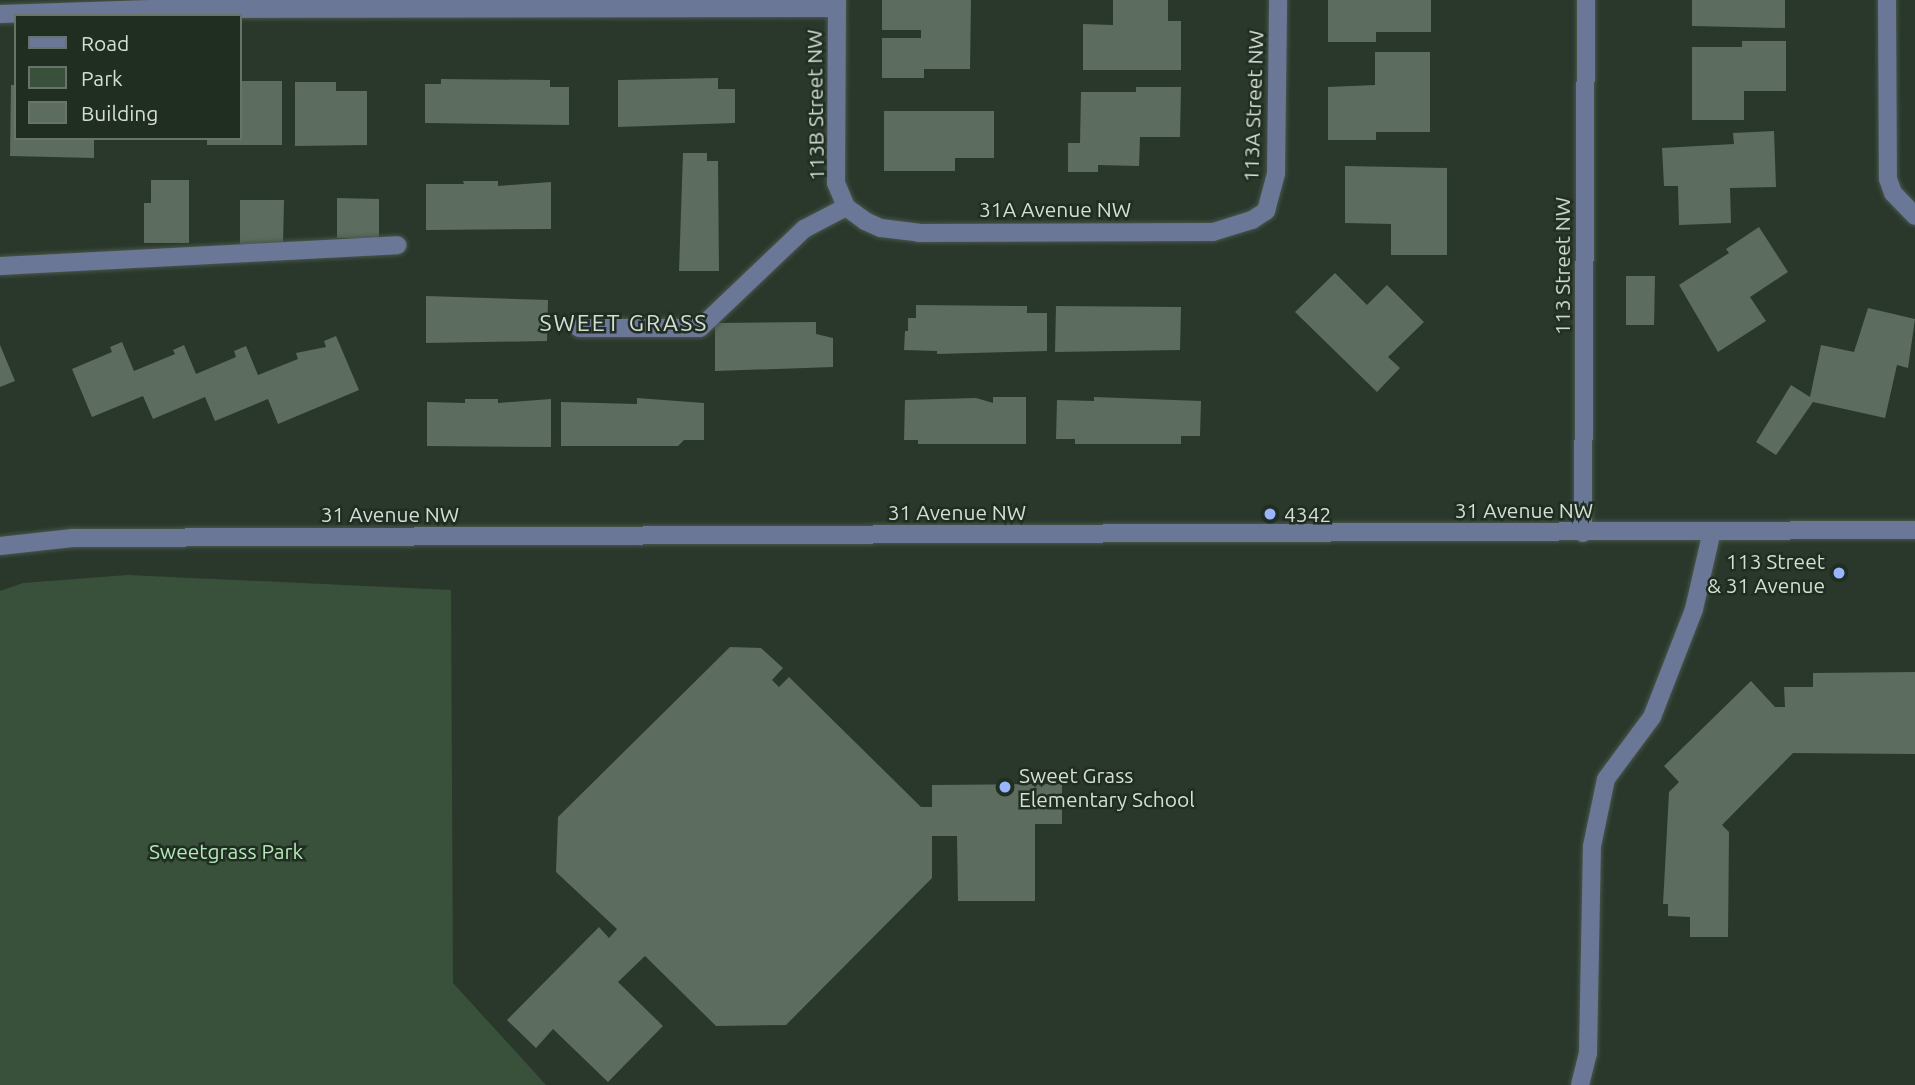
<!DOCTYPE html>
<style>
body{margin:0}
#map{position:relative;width:1915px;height:1085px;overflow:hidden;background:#2a382c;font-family:Ubuntu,sans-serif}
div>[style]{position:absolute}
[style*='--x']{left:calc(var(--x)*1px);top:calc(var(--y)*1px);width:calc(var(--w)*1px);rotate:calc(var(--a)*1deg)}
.green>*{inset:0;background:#39513b}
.building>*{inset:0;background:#5c6c5e}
.roads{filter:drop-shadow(0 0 2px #49564a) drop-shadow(0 0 2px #49564a)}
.minor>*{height:18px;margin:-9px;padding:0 9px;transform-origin:9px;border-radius:9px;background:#6b7797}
.dots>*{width:19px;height:19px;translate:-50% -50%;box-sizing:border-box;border:4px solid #202e22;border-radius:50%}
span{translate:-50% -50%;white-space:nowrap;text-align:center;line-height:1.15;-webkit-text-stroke:5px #202e22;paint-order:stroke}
.street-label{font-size:21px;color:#d5ded5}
.poi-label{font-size:21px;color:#d5ded5}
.left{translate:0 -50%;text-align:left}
.right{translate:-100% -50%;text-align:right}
.park-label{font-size:21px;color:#b3e6b8}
.neighbourhood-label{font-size:23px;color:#d5ded5;letter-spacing:2px}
.legend{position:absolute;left:14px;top:14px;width:228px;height:126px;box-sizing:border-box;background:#202e22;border:2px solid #68746a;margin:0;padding:9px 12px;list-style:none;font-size:21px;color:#d5ded5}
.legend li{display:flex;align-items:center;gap:14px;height:35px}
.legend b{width:35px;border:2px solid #68746a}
</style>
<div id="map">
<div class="green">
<div style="clip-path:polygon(128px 575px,451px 590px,453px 983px,546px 1085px,0 1085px,0 591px,23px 583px)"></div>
</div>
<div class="building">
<div style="clip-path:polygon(882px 0,971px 0,970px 69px,924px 69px,924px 78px,882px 78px,882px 38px,921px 38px,921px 30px,882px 30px)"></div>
<div style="clip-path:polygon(1113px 0,1168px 0,1168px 21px,1181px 21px,1181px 70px,1083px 70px,1083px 24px,1113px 25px)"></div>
<div style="clip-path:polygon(1328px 0,1431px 0,1431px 32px,1376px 32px,1376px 42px,1328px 42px)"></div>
<div style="clip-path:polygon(1692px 0,1785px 0,1785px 28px,1692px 26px)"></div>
<div style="clip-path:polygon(1742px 41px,1786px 41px,1786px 91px,1744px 91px,1744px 120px,1692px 120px,1692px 47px,1742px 47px)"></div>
<div style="clip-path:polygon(1375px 52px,1430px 52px,1430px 132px,1376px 132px,1376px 140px,1328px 140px,1328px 87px,1375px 85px)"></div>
<div style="clip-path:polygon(718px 78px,718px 89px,735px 89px,735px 123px,618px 127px,618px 80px)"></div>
<div style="clip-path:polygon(441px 79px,550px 80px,550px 87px,569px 87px,569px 125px,425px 123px,425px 84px,441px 84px)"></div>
<div style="clip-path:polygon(240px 81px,282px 81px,282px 145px,207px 145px,207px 138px,240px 138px)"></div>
<div style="clip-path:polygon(295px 82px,336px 82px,336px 91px,367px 91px,367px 145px,295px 146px)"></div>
<div style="clip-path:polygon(11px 85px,16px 85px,16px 138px,94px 138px,94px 158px,10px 156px)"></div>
<div style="clip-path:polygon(1136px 87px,1181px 87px,1180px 137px,1140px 137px,1139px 166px,1098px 165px,1098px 172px,1068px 172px,1068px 143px,1080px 143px,1081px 92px,1136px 92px)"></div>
<div style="clip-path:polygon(884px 111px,994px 111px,994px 158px,955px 158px,955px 171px,884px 171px)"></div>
<div style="clip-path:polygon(1774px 131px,1776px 187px,1730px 188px,1731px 223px,1679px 225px,1678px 186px,1664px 186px,1662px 148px,1734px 144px,1733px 133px)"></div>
<div style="clip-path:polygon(683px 153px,707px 153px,707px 161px,718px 161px,719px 271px,679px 271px)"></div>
<div style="clip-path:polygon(1345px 166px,1447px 168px,1447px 255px,1391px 255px,1391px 224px,1345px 223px)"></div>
<div style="clip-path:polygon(151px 180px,189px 180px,189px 243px,144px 243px,144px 203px,151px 203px)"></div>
<div style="clip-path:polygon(463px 181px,498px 181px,498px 186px,551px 182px,551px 229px,426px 230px,426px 184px,464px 184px)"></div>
<div style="clip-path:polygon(337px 198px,379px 199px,379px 239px,337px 238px)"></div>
<div style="clip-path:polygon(240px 200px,284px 200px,283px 244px,240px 244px)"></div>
<div style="clip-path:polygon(1759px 227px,1788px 272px,1750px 297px,1766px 321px,1718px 352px,1679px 285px,1729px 253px,1726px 249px)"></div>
<div style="clip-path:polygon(1335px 273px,1367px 305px,1387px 285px,1424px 322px,1388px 357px,1400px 368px,1377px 392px,1295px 312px)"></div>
<div style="clip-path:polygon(1626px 276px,1655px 276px,1654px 325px,1626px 325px)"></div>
<div style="clip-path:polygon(426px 296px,548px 300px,547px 341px,426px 343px)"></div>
<div style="clip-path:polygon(916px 305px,1027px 306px,1027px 313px,1047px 313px,1047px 351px,937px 354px,937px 351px,904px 350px,905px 331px,908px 331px,908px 318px,916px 318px)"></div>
<div style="clip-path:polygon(1056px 306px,1181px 307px,1180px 350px,1055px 352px)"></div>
<div style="clip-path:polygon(1868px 308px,1915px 319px,1908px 368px,1897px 365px,1885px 418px,1813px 402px,1776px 455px,1756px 442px,1791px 385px,1810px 397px,1821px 345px,1854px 352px)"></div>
<div style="clip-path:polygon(816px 322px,816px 334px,833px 338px,833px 367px,715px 371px,715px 323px)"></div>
<div style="clip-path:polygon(336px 336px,359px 390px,278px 424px,268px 399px,215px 421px,205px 397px,153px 419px,143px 396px,92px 417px,72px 369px,112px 352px,110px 347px,122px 342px,134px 371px,175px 354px,173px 350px,184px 345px,196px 374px,236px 357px,234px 351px,246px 346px,258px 375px,298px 359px,296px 353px,326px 347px,324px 341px)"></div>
<div style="clip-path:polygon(0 345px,15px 381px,0 387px)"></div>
<div style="clip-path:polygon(993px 397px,1026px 397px,1026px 444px,918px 444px,918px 440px,904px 440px,905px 400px,976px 398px,993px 403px)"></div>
<div style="clip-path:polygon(1094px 397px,1201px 401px,1200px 436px,1181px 436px,1181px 444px,1075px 444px,1075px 439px,1056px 439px,1057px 400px,1094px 401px)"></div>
<div style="clip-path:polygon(637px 398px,704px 403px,704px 440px,684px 440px,678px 446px,561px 446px,561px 402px,637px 404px)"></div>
<div style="clip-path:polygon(465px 399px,498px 399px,498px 403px,551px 399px,551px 447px,427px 446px,427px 402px,465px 403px)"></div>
<div style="clip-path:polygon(730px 647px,761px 648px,783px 668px,772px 680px,779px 687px,789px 677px,921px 807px,932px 807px,932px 785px,1062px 784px,1062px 824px,1035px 824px,1035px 901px,958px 901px,957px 836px,932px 836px,932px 878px,786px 1025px,716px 1026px,645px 956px,618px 982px,663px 1026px,608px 1082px,553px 1029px,536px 1048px,507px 1020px,599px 927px,609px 938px,617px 929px,556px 872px,558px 817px)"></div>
<div style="clip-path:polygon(1915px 672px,1915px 754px,1793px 753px,1722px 825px,1729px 832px,1728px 937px,1690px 937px,1690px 917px,1668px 916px,1668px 904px,1663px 904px,1669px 792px,1679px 782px,1664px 766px,1751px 681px,1775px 707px,1785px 707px,1784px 687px,1813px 687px,1813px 673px)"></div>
</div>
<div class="roads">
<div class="minor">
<div style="--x:837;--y:0;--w:183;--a:90.3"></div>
<div style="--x:836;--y:183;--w:26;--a:67"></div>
<div style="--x:846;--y:207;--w:24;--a:36"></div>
<div style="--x:865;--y:221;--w:17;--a:24"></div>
<div style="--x:881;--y:228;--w:38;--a:7"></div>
<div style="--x:919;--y:233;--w:294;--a:-0.2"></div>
<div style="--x:1213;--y:232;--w:41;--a:-17.1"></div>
<div style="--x:1252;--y:220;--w:17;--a:-33"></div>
<div style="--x:1266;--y:211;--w:39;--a:-75"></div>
<div style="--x:1276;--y:173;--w:173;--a:-89.3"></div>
<div style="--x:1887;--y:0;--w:179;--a:89.7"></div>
<div style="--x:1888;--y:179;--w:15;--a:70"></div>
<div style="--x:1893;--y:193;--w:32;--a:46"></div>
<div style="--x:0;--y:14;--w:150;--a:-1.9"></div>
<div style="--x:150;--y:9;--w:687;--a:-0.08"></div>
<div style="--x:0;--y:266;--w:398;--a:-3"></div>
<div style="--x:579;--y:328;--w:121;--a:0"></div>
<div style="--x:700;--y:328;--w:144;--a:-43.6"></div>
<div style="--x:804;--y:229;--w:47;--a:-27.6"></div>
<div style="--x:1583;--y:533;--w:533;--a:-89.68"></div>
<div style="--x:0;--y:546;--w:73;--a:-6.3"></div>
<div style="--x:73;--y:538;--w:1842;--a:-0.25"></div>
<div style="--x:1580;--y:1085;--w:33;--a:-76"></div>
<div style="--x:1588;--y:1053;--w:207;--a:-88.9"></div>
<div style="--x:1592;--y:846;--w:68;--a:-78.2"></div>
<div style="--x:1606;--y:779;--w:77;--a:-53.4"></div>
<div style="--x:1652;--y:717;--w:116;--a:-68.7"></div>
<div style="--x:1694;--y:609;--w:80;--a:-77"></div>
</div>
</div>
<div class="dots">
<div style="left:1270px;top:514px;background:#9ab5fd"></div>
<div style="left:1839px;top:573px;background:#9ab5fd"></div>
<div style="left:1005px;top:787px;background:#9ab5fd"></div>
</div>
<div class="street-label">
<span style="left:815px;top:105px;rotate:-91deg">113B Street NW</span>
<span style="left:1253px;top:106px;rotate:-88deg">113A Street NW</span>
<span style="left:1055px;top:209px">31A Avenue NW</span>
<span style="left:1562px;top:266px;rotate:-90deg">113 Street NW</span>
<span style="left:1524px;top:510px">31 Avenue NW</span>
<span style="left:957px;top:512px">31 Avenue NW</span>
<span style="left:390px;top:514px">31 Avenue NW</span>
</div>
<div class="poi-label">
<span class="left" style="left:1284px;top:514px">4342</span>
<span class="right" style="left:1825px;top:573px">113 Street<br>&amp; 31 Avenue</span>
<span class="left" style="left:1019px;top:787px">Sweet Grass<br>Elementary School</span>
</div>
<div class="park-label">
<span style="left:226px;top:851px">Sweetgrass Park</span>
</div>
<div class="neighbourhood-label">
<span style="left:624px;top:323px">SWEET GRASS</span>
</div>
<ul class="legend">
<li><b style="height:9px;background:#6b7797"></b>Road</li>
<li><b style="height:19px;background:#39513b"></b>Park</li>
<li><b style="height:19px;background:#5c6c5e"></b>Building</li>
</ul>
</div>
